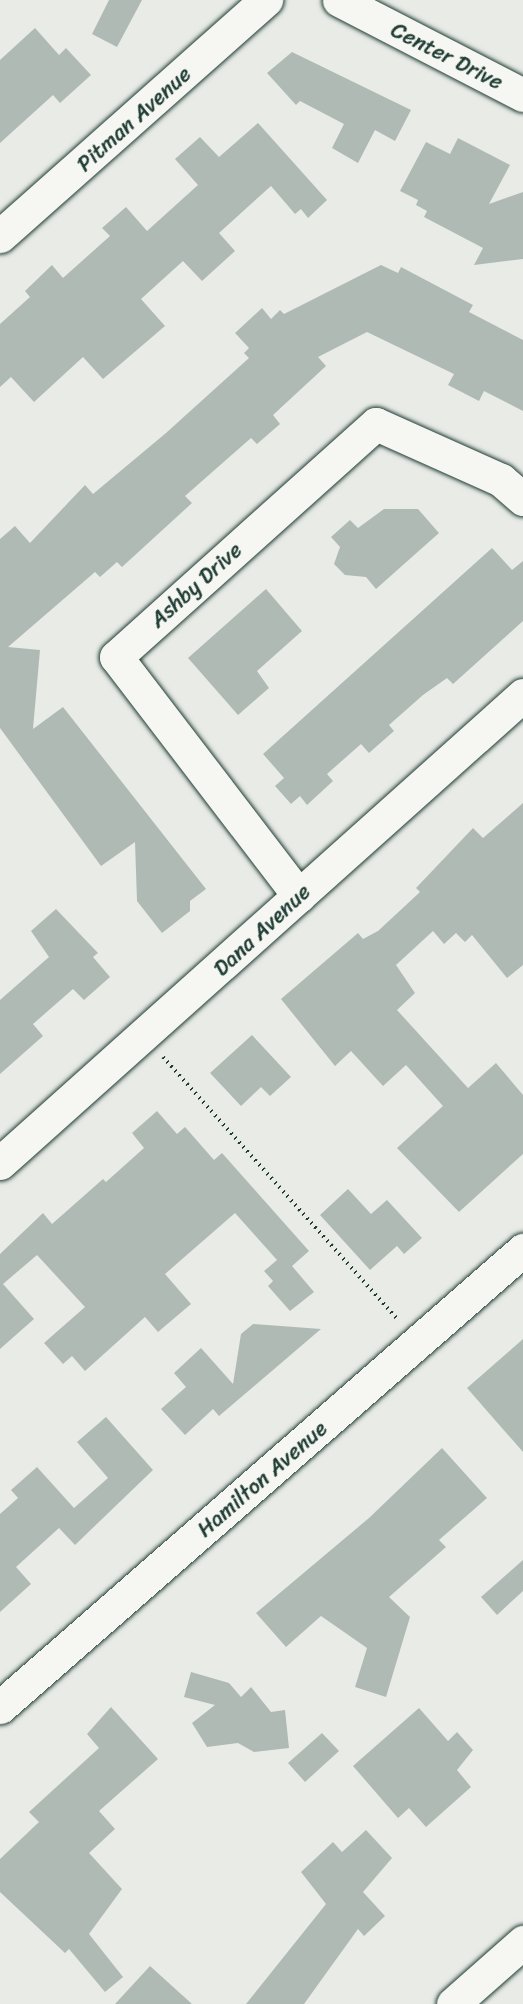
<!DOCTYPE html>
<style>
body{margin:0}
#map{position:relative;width:523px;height:2004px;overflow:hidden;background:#e9ebe7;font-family:Sriracha,sans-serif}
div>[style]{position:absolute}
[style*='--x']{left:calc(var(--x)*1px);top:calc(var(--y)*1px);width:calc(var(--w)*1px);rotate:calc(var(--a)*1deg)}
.building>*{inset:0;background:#b0bab5}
.path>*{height:4px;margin-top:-2px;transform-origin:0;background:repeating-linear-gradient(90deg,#1f3d34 0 1.5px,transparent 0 6px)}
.roads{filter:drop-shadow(0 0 2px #1f3d34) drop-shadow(0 0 2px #1f3d34)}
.street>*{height:33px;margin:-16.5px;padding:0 16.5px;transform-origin:16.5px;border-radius:16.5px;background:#f6f6f2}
span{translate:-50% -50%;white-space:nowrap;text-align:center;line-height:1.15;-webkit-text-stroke:6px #f6f6f2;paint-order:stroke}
.street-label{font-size:22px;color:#1f3d34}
</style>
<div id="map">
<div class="building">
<div style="clip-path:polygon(109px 0,142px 0,117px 47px,92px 34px)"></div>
<div style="clip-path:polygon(35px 28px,59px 55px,66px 48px,91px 75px,60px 103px,53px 95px,0 143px,0 60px)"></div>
<div style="clip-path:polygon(292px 52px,411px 110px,395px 141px,375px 130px,358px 163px,332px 148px,344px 124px,300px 101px,296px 105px,267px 73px)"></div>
<div style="clip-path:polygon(258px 123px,327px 200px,308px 218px,301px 209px,295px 214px,271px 186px,219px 233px,235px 251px,202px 281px,183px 261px,141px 299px,165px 326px,103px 379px,83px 357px,34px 402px,11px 377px,0 387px,0 324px,30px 297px,25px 291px,52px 265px,63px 278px,110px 236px,102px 228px,126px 207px,147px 231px,198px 185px,175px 159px,200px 137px,219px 157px)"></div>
<div style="clip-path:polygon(458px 138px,510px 165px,489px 204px,523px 192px,523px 259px,474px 265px,483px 248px,424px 217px,427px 211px,416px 205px,418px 200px,400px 191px,426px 142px,450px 154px)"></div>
<div style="clip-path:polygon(381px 265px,398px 273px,401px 267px,473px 305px,469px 312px,523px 340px,523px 411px,484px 391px,479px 401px,448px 385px,454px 374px,367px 332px,318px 357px,326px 366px,273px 415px,280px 424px,257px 444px,251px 438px,185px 496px,192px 503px,122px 567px,117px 562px,100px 577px,95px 572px,8px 647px,40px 650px,33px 729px,63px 707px,206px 889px,190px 901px,190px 911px,162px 933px,137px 901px,135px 842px,101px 866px,0 728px,0 539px,15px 526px,30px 543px,85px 485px,93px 494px,166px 433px,249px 358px,244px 353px,249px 348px,235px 333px,262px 308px,271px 319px,280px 310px,284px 314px)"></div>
<div style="clip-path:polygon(384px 509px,418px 509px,439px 533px,376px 589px,366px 577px,345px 575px,334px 564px,340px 547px,331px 537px,350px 520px,358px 528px)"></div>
<div style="clip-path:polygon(492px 548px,512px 570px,523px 561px,523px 621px,453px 684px,447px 678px,423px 695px,389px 725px,394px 731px,369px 753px,361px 744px,327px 774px,333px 781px,307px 805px,300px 796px,291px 804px,275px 786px,284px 778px,263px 754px)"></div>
<div style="clip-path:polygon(266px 589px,302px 631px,257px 671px,269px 688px,238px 715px,188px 658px)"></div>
<div style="clip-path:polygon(523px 803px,523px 965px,507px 978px,472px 935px,465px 942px,456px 933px,444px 944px,433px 931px,396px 965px,415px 993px,397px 1010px,468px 1088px,496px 1063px,523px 1095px,523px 1154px,459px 1212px,397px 1148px,443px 1106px,406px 1065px,383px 1086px,351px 1051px,335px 1066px,281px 999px,358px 933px,363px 939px,378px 931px,420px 892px,416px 888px,473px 828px,483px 838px)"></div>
<div style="clip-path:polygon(56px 909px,98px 953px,93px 957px,110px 977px,84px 1000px,73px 989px,33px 1024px,43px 1036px,0 1074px,0 1000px,49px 957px,31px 931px)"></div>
<div style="clip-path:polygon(252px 1035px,291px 1077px,270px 1096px,261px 1087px,241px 1106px,210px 1073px)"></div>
<div style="clip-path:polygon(157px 1111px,177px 1134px,185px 1127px,214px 1160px,222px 1153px,309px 1251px,292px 1266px,314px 1292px,290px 1311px,268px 1286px,273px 1281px,264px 1271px,277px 1260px,235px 1213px,165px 1274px,191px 1304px,158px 1332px,145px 1317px,85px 1371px,72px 1356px,63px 1364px,44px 1343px,85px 1307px,37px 1255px,3px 1284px,34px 1319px,0 1349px,0 1254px,43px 1213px,52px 1224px,103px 1179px,106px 1182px,144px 1148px,132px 1133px)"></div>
<div style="clip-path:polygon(348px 1189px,371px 1214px,387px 1200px,422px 1238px,404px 1254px,397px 1246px,370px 1270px,320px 1215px)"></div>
<div style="clip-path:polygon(253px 1324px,321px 1329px,219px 1416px,213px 1409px,185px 1435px,161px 1409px,186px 1387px,174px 1373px,201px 1348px,233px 1384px,241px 1334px)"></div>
<div style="clip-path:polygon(523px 1339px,523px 1452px,467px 1388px)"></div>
<div style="clip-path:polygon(106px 1417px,153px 1470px,75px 1545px,59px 1528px,16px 1567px,31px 1584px,0 1612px,0 1514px,18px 1498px,11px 1490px,37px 1467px,74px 1508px,108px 1478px,77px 1442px)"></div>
<div style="clip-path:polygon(442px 1448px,487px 1498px,439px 1540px,446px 1547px,389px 1597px,410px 1617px,386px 1697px,355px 1687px,367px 1648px,321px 1616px,286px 1647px,256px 1613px,369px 1518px)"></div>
<div style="clip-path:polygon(523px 1560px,523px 1591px,497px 1615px,481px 1597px)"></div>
<div style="clip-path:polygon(191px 1672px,229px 1683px,241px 1697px,251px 1687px,271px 1712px,285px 1710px,289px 1748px,254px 1752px,238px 1743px,207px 1747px,192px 1723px,215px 1705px,184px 1697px)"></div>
<div style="clip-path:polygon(111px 1707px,158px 1759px,99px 1811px,115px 1829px,89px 1853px,122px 1889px,89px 1934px,123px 1977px,105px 1992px,69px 1949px,65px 1953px,0 1892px,0 1859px,39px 1822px,29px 1812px,99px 1748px,87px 1734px)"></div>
<div style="clip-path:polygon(419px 1708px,448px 1741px,457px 1732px,473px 1750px,457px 1770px,471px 1787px,426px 1827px,409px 1808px,398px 1818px,353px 1766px)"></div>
<div style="clip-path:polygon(322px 1733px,339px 1751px,305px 1782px,288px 1763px)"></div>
<div style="clip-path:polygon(366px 1830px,392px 1858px,363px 1892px,385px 1916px,364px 1936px,358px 1929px,304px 2004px,246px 2004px,326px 1904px,301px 1872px,333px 1842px,342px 1852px)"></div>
<div style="clip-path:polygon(150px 1966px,192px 2004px,115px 2004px)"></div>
</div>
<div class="path">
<div style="--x:163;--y:1057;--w:353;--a:48.2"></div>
</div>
<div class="roads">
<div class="street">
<div style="--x:339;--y:0;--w:207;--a:27.3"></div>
<div style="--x:0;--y:236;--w:356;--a:-41.6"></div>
<div style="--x:299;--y:896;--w:301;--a:-127.4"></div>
<div style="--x:116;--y:657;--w:349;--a:-41.9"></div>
<div style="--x:376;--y:424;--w:137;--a:24.1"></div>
<div style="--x:501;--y:480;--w:29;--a:41"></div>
<div style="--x:0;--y:1163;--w:702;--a:-41.82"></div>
<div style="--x:0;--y:1707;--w:695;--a:-41.15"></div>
<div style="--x:453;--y:2004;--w:94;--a:-41.5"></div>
</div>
</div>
<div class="street-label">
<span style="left:447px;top:56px;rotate:27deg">Center Drive</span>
<span style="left:134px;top:119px;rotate:-42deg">Pitman Avenue</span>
<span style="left:196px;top:585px;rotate:-42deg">Ashby Drive</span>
<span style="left:262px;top:930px;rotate:-43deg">Dana Avenue</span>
<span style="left:262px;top:1479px;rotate:-41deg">Hamilton Avenue</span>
</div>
</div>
